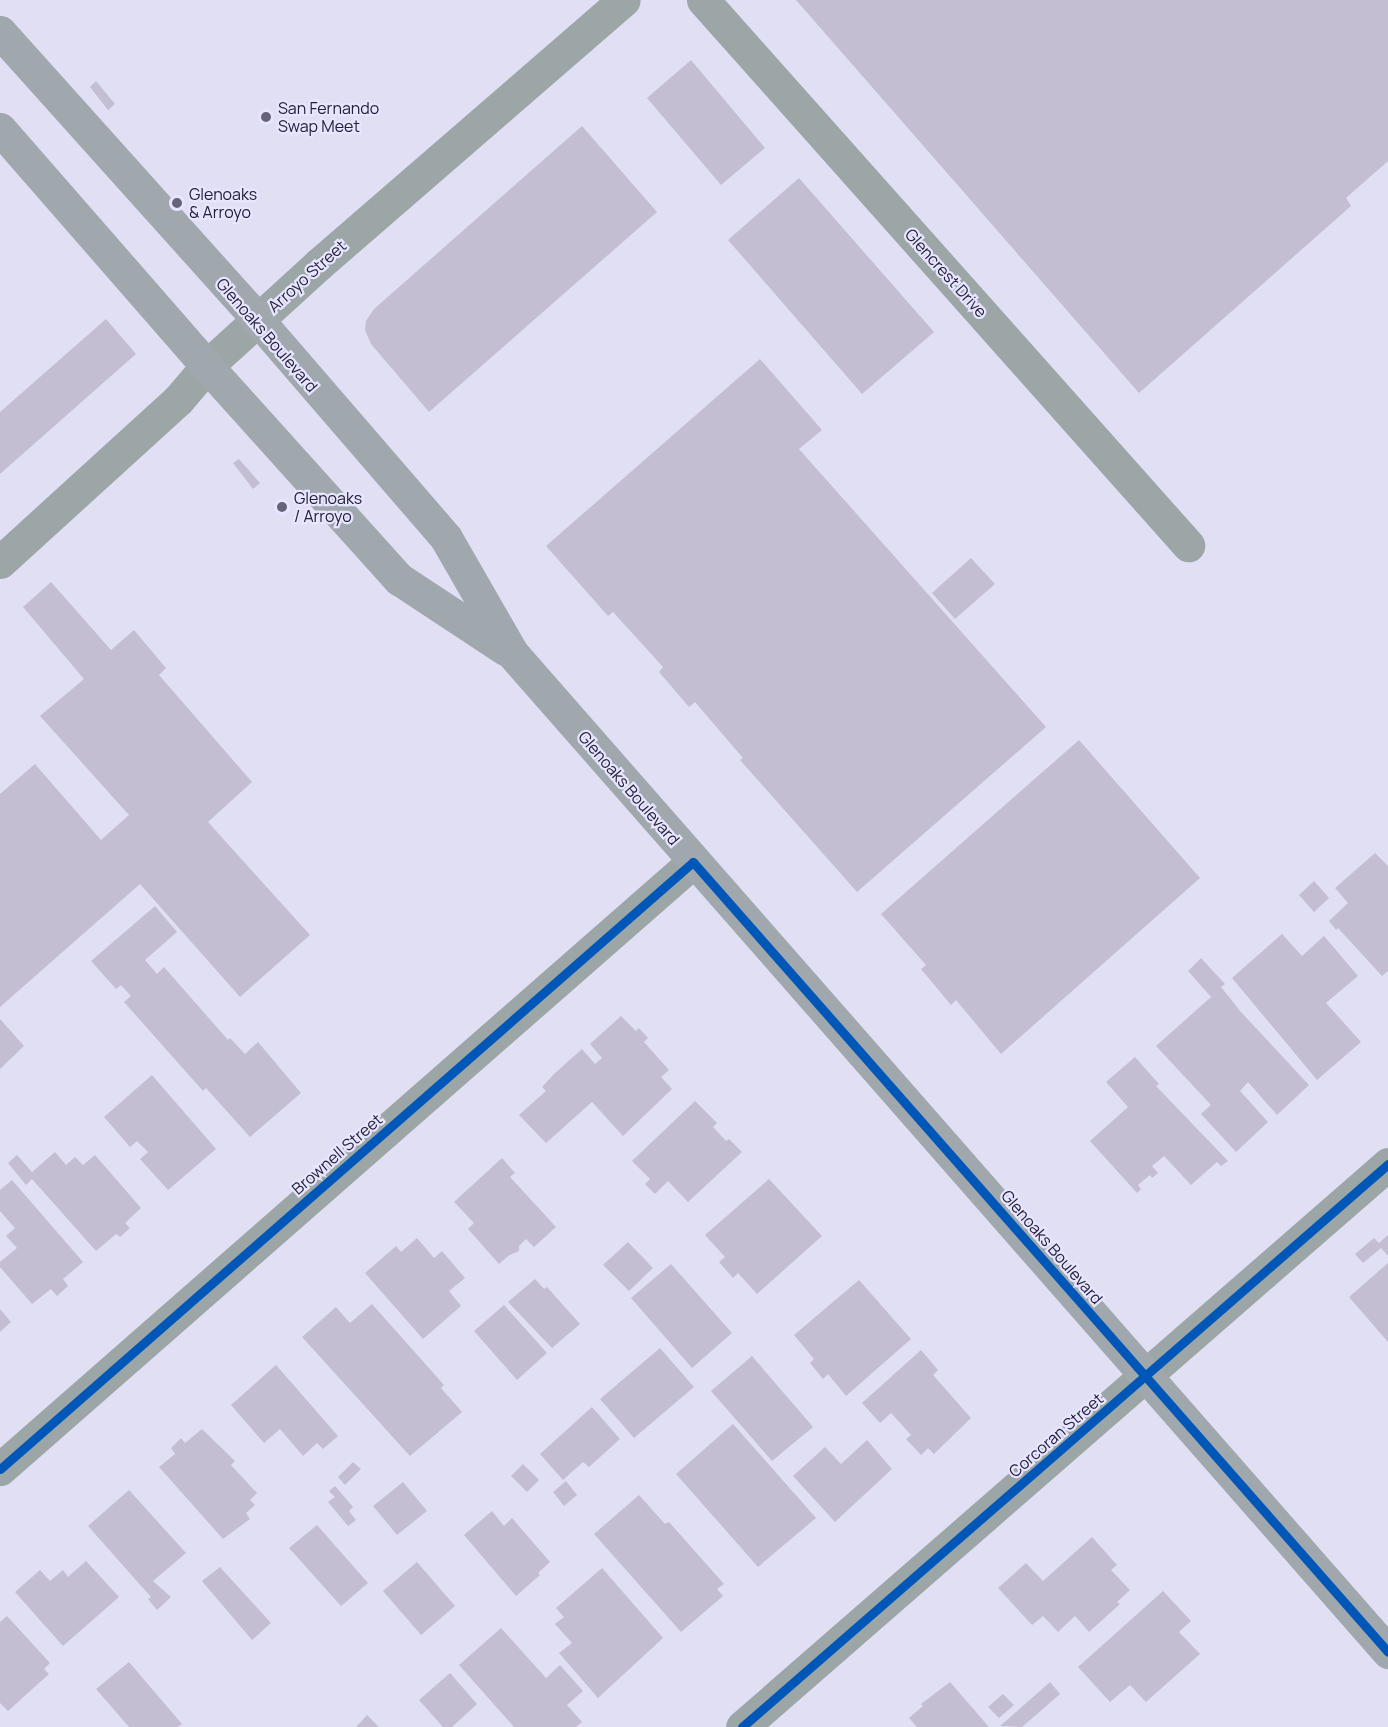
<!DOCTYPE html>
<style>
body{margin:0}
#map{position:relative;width:1388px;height:1727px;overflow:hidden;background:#e1dff4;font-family:Manrope,sans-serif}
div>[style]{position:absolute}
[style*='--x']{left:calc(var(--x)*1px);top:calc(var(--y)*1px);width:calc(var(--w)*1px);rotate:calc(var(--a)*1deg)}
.building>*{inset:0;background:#c4bed2}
.minor>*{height:33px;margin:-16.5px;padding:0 16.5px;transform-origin:16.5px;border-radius:16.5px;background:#9da6a6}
.major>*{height:33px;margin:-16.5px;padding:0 16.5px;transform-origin:16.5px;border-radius:16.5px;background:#a0a8ad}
.cycleway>*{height:9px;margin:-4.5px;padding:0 4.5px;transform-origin:4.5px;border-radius:4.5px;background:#0057b8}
.dots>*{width:16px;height:16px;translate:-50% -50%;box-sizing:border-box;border:3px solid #e7e5ff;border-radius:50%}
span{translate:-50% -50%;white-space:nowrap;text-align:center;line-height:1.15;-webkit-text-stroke:4.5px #e7e5ff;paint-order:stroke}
.poi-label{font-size:16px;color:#232038}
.left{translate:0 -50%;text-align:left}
.street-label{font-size:16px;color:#232038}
</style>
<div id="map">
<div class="building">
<div style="clip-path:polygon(796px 0,1388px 0,1388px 161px,1346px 198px,1351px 206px,1139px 393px)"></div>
<div style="clip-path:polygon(691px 60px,765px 148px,721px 185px,647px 98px)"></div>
<div style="clip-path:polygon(96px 81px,115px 104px,108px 110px,90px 87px)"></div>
<div style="clip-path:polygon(582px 126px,657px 212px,429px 412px,371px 344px,365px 330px,366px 321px,374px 309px)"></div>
<div style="clip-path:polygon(799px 178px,934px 332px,862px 394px,728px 240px)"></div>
<div style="clip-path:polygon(106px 319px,136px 354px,0 474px,0 412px)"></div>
<div style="clip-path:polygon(760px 359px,822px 430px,799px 449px,1046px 727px,857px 892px,740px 760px,743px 758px,695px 702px,689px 707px,659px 672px,663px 667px,613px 612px,608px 616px,546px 546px)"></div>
<div style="clip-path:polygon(239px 459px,260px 483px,253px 489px,233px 463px)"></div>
<div style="clip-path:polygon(971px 558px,995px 584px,955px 619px,932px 593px)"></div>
<div style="clip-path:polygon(51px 582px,111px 650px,134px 630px,166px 668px,159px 675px,252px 782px,208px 822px,310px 935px,240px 997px,140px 884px,0 1007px,0 794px,35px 764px,101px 840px,129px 815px,40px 716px,84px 679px,23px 607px)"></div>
<div style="clip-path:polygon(1079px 740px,1200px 878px,1001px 1054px,956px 1000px,951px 1005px,921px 969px,926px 965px,881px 914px)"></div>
<div style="clip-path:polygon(1375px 853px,1388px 866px,1388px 971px,1382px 976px,1338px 928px,1336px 930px,1329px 921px,1348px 903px,1335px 888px)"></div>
<div style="clip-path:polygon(1314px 881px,1329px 898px,1314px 912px,1299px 895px)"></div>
<div style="clip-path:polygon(155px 906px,177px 932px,145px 960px,157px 974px,164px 967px,228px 1040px,230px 1038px,245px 1054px,258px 1042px,301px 1093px,250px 1137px,206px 1088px,203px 1091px,124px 1002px,131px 996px,121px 985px,116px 989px,91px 961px)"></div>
<div style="clip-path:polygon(1282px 934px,1302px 956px,1324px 936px,1358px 976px,1326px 1003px,1361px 1042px,1317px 1080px,1232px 978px)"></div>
<div style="clip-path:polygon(1201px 958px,1225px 984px,1221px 987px,1241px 1012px,1309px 1085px,1277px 1115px,1248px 1082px,1240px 1091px,1268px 1122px,1236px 1152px,1201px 1114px,1211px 1105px,1156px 1046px,1211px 997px,1188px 971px)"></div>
<div style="clip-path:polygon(621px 1016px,636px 1031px,639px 1028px,648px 1038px,644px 1042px,669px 1070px,661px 1077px,672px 1089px,623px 1136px,592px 1102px,546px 1143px,519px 1115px,546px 1091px,542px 1087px,554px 1074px,582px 1049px,595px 1064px,602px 1058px,590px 1044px)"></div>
<div style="clip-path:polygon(0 1019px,24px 1046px,0 1069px)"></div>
<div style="clip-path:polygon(1135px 1057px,1159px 1084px,1156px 1086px,1228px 1161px,1221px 1166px,1217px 1162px,1191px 1185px,1164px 1156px,1152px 1166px,1158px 1173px,1152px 1178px,1150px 1175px,1138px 1185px,1141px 1189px,1137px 1193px,1090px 1141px,1128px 1107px,1106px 1082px)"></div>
<div style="clip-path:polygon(152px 1075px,216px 1149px,168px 1190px,140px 1159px,148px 1152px,137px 1141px,130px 1147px,104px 1117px)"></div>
<div style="clip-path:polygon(695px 1101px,717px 1123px,713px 1127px,726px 1141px,729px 1139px,742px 1152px,688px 1202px,668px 1181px,655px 1194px,645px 1184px,650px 1179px,632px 1161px)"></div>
<div style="clip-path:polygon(55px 1152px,66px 1165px,75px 1157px,83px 1165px,95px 1155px,141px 1208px,125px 1223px,130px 1228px,120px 1237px,116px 1234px,96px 1251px,32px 1179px,26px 1185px,8px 1163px,17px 1155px,32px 1172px)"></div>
<div style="clip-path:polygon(502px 1158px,515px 1173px,510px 1177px,556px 1227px,534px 1247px,526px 1239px,519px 1246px,519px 1251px,508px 1256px,499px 1264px,468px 1229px,474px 1223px,454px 1202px)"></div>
<div style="clip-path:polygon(769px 1179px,822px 1236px,757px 1294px,738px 1273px,733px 1278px,719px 1262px,725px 1257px,705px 1235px)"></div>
<div style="clip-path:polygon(12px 1180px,83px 1262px,63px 1279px,68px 1286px,57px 1296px,51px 1289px,32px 1304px,0 1267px,0 1262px,17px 1248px,6px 1236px,15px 1228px,0 1211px,0 1190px)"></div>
<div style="clip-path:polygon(1388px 1235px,1388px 1256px,1381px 1248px,1363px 1263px,1355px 1254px,1374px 1238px,1379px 1243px)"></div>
<div style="clip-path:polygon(417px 1238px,434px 1258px,442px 1251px,465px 1278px,449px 1291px,461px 1306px,423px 1339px,365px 1273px,396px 1246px,401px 1252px)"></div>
<div style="clip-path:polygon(628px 1242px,653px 1268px,629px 1291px,603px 1265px)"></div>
<div style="clip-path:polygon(1388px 1263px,1388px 1342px,1349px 1297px)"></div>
<div style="clip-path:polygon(671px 1264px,732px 1333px,692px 1368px,631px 1298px)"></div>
<div style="clip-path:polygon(535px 1279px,544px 1289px,547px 1287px,580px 1324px,552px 1348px,508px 1302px)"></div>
<div style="clip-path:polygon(859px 1280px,911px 1339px,846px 1396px,828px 1374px,823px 1379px,810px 1363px,814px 1359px,794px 1335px)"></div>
<div style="clip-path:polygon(372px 1304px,444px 1385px,441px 1388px,462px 1412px,410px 1456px,302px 1337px,336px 1307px,350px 1323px)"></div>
<div style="clip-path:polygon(504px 1305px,547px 1353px,517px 1380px,474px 1331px)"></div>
<div style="clip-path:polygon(0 1309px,11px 1322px,0 1332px)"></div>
<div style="clip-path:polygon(660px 1348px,694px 1387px,634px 1438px,600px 1399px)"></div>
<div style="clip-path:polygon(921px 1350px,938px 1370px,933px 1375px,971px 1418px,934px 1454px,928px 1448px,921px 1455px,906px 1439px,911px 1435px,891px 1413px,880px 1423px,862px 1403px)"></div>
<div style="clip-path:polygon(752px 1356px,813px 1427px,772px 1461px,711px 1391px)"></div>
<div style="clip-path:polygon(276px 1365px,338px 1436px,323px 1449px,317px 1443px,303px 1456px,280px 1429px,264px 1443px,231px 1405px)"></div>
<div style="clip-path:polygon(592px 1407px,620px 1439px,589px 1467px,583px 1462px,563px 1480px,540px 1454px)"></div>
<div style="clip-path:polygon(733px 1424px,816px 1518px,758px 1567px,676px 1474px)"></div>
<div style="clip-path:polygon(202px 1429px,235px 1461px,231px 1465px,257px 1493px,250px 1500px,255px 1505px,246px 1513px,250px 1519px,223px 1539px,159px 1467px,175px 1454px,171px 1448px,181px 1438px,185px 1443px)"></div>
<div style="clip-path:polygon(867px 1440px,892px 1469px,835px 1522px,793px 1476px,825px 1447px,841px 1464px)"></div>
<div style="clip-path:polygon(353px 1462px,361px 1469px,345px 1485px,338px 1477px)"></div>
<div style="clip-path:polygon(523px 1464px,539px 1480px,527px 1492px,511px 1476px)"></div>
<div style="clip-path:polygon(566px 1481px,577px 1495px,564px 1506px,553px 1492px)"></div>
<div style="clip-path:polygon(403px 1482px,427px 1511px,397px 1535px,373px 1506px)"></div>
<div style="clip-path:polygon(335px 1486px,353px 1507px,349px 1511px,356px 1520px,348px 1526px,328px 1502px,335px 1497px,329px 1491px)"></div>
<div style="clip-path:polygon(129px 1490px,186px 1553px,153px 1581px,171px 1597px,157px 1610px,148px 1599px,151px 1597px,88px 1526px)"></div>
<div style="clip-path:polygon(639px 1495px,665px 1524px,669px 1522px,724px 1584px,717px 1589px,723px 1596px,681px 1632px,594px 1534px)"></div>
<div style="clip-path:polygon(492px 1511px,504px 1526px,512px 1518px,550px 1562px,538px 1573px,540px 1575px,516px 1596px,464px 1535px)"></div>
<div style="clip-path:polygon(317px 1525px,368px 1583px,341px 1606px,289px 1548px)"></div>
<div style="clip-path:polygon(1092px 1537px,1117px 1565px,1111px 1570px,1130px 1590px,1117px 1602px,1120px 1604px,1089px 1632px,1075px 1616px,1058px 1632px,1043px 1616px,1032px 1625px,998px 1588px,1026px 1563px,1043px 1581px)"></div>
<div style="clip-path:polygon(86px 1561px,119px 1597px,63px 1646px,15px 1592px,40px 1570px,50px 1581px,63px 1570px,68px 1577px)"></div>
<div style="clip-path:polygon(417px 1562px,455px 1606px,421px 1635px,383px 1591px)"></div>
<div style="clip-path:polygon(220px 1567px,271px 1623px,252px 1640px,202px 1581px)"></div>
<div style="clip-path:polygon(602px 1568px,663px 1638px,598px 1698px,559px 1653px,572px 1643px,555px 1624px,564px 1617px,556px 1608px)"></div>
<div style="clip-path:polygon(1163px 1591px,1191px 1621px,1179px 1632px,1200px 1654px,1146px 1702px,1130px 1685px,1110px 1702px,1078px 1667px)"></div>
<div style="clip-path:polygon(7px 1616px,50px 1663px,44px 1669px,49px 1674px,8px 1711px,0 1703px,0 1622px)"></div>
<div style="clip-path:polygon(501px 1628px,546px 1678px,560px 1665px,583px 1691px,567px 1705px,582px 1722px,576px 1727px,514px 1727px,459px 1665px)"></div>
<div style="clip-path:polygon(129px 1662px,182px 1724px,178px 1727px,129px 1727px,96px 1689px)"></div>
<div style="clip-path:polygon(450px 1673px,477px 1704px,452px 1727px,443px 1727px,419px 1700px)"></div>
<div style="clip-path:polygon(950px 1682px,989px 1727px,917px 1727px,909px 1718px,923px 1706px,921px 1704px)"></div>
<div style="clip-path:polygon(1050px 1682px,1060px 1694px,1022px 1727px,1000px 1726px)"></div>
<div style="clip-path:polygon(1003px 1694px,1014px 1705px,999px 1718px,988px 1707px)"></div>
<div style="clip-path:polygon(367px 1715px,379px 1727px,356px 1727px)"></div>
</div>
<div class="minor">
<div style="--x:703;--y:0;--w:730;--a:48.33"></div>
<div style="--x:0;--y:562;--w:241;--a:-42.3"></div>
<div style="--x:178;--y:400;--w:45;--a:-49.5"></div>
<div style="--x:207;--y:366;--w:151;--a:-42.3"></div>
<div style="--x:319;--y:264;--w:403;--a:-40.9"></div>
<div style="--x:0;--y:1469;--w:921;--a:-41.22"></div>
<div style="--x:742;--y:1727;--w:857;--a:-41.07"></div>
</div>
<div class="major">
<div style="--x:0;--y:32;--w:387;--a:48.1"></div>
<div style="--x:258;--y:320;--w:288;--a:49.2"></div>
<div style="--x:446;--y:538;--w:133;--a:60.1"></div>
<div style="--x:512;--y:653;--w:1329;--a:48.75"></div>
<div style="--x:0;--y:129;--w:315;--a:48.9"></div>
<div style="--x:207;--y:366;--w:287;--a:48"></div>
<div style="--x:399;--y:579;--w:127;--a:33.4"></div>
</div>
<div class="cycleway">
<div style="--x:0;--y:1469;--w:921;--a:-41.22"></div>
<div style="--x:693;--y:862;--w:1052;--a:48.66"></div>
<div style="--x:742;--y:1727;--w:857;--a:-41.07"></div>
</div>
<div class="dots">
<div style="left:266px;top:117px;background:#66637a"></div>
<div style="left:177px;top:203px;background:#66637a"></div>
<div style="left:282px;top:507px;background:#66637a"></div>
</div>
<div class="poi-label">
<span class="left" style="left:278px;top:117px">San Fernando<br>Swap Meet</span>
<span class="left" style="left:189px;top:203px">Glenoaks<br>&amp; Arroyo</span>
<span class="left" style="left:294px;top:507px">Glenoaks<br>/ Arroyo</span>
</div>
<div class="street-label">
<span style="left:946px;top:273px;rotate:48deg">Glencrest Drive</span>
<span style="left:307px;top:276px;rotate:-42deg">Arroyo Street</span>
<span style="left:267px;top:335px;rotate:49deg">Glenoaks Boulevard</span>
<span style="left:629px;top:788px;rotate:49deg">Glenoaks Boulevard</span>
<span style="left:337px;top:1154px;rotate:-41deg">Brownell Street</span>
<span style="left:1052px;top:1247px;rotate:49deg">Glenoaks Boulevard</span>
<span style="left:1056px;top:1435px;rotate:-41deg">Corcoran Street</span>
</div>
</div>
